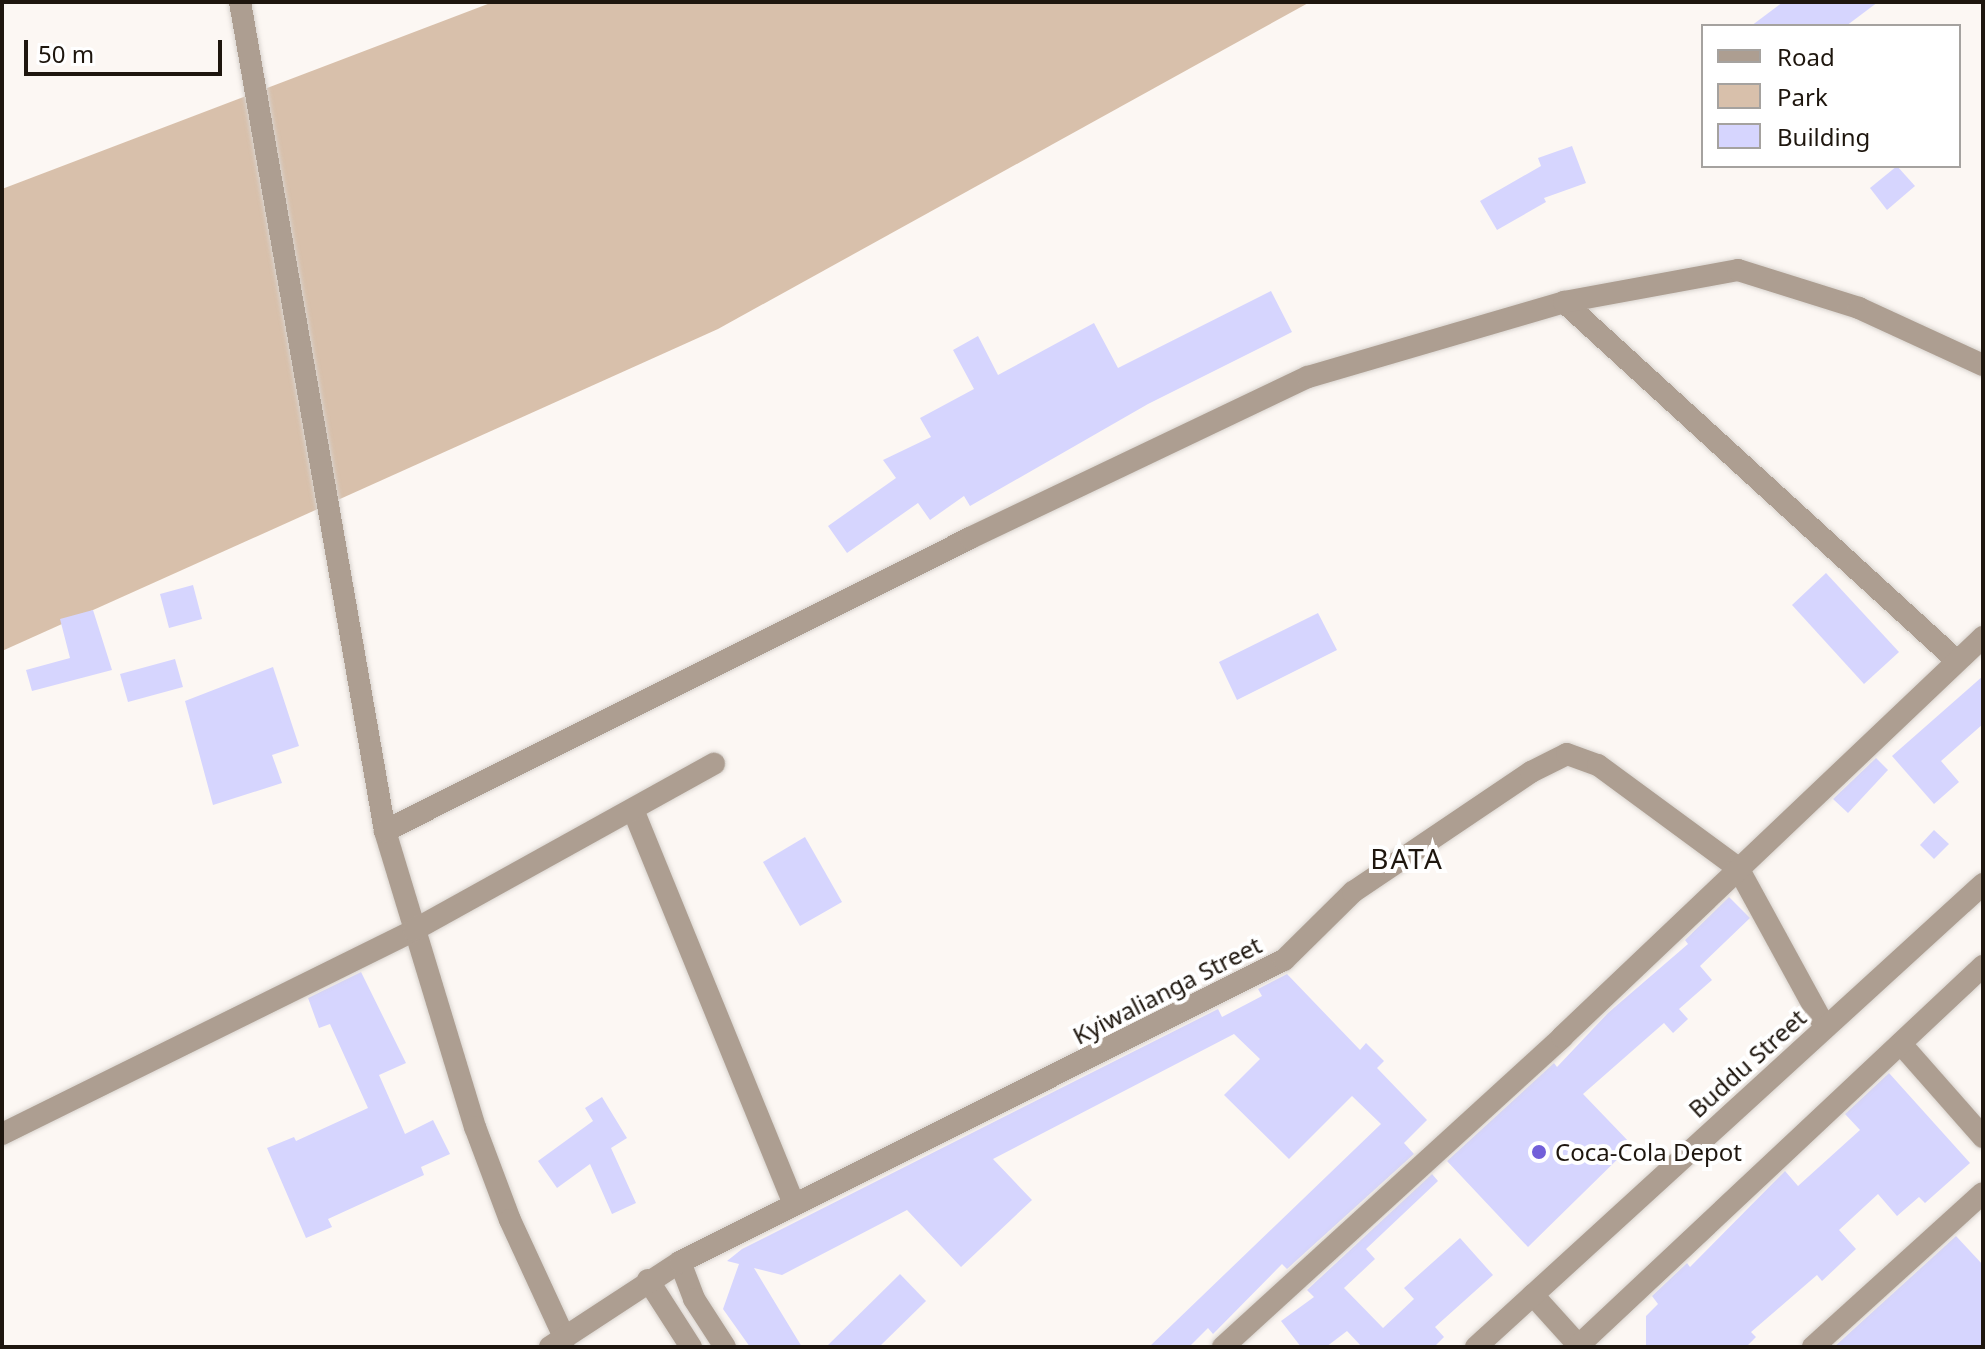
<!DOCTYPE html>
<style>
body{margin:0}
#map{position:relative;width:1985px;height:1349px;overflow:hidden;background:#fcf7f3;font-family:"Noto Sans",sans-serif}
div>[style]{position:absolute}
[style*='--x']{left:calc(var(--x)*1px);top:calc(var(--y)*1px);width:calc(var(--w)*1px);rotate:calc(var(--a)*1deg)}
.green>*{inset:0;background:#d8c0ab}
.building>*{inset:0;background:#d6d5fe}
.roads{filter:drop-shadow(0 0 2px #d8d3ce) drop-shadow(0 0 2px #d8d3ce)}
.minor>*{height:22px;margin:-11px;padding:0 11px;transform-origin:11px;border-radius:11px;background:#ad9e91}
.dots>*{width:22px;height:22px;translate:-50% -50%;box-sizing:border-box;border:4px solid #fff;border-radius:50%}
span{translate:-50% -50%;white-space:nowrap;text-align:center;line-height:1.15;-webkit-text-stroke:8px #fff;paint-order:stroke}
.street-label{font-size:24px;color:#1e160e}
.poi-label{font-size:24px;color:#1e160e}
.left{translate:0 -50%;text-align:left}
.quarter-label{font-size:28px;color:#1e160e;letter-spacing:2px}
.frame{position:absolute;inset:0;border:4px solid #1e160e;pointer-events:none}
.legend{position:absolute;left:1701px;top:24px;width:260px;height:144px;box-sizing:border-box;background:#fff;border:2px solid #a5a29f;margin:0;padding:10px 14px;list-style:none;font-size:24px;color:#1e160e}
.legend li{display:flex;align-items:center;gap:16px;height:40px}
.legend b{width:40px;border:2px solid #a5a29f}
.scale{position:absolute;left:24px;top:40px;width:198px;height:36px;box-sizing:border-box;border:4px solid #1e160e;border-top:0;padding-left:10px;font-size:24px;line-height:28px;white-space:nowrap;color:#1e160e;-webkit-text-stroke:6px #fff;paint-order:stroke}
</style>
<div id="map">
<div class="green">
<div style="clip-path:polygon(493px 2px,1310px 2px,718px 329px,2px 651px,2px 189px)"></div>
</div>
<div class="building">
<div style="clip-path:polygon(1783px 2px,1878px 2px,1846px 26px,1751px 26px)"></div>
<div style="clip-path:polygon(1572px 146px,1586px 183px,1544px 198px,1546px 202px,1497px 230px,1480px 201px,1541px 166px,1538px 158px)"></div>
<div style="clip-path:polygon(1897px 166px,1915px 186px,1887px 210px,1870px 188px)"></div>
<div style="clip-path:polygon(1271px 291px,1292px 332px,1148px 404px,970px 506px,964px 496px,930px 520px,918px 503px,847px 553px,828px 526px,896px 478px,883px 460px,931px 437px,920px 418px,974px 389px,953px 350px,978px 336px,998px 375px,1094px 323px,1118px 368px)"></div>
<div style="clip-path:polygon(1826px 573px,1899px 652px,1864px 684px,1792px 605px)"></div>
<div style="clip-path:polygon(193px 585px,202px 619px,169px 628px,160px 594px)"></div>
<div style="clip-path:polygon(93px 610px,112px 670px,32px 691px,26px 670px,70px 658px,60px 619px)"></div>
<div style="clip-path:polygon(1318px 613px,1337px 650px,1237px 700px,1219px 662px)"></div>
<div style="clip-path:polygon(175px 659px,183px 687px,128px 702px,120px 674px)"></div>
<div style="clip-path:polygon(273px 667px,299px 746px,272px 755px,282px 783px,213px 805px,185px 701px)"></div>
<div style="clip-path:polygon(1983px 676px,1983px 724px,1941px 761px,1959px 782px,1934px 804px,1892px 756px)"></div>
<div style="clip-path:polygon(1876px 758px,1888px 770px,1848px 813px,1833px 799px)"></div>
<div style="clip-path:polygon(1934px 830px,1949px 844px,1934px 859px,1920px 845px)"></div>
<div style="clip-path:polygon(805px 837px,842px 902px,800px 926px,763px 862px)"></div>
<div style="clip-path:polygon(1729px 897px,1750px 918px,1700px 966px,1712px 980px,1679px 1009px,1688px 1019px,1673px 1033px,1664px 1023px,1583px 1094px,1632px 1145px,1528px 1247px,1447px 1161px,1554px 1063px,1557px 1067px,1608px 1013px,1688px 944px,1685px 940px)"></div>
<div style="clip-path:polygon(361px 972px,406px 1063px,379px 1075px,405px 1134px,433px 1120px,450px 1154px,421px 1167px,424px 1175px,328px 1219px,332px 1227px,306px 1238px,267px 1148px,294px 1137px,296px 1141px,368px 1108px,330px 1024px,319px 1028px,308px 998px)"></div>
<div style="clip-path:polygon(1287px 974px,1360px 1050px,1366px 1043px,1384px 1061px,1377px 1068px,1427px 1120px,1404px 1143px,1414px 1154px,1287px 1269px,1282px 1264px,1213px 1334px,1208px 1328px,1189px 1347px,1149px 1347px,1381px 1124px,1352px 1096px,1289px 1159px,1224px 1095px,1260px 1059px,1234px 1034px,993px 1159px,1032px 1200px,961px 1267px,907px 1210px,782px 1275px,754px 1268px,802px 1347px,750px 1347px,723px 1309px,739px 1264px,727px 1261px,742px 1249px,1218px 1009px,1222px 1017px,1262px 996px,1258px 989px)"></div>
<div style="clip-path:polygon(1889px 1073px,1970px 1163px,1925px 1203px,1919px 1197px,1897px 1216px,1878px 1194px,1839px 1230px,1856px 1249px,1822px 1281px,1817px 1275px,1751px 1332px,1756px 1337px,1746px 1347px,1646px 1347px,1646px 1316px,1658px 1304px,1652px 1296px,1687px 1263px,1690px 1267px,1785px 1171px,1798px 1186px,1860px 1130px,1845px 1114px)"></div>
<div style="clip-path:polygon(602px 1097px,627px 1138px,611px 1148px,636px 1203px,612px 1214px,590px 1164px,557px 1188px,538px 1161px,593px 1121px,585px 1108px)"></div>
<div style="clip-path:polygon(1432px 1174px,1438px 1181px,1366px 1249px,1375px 1259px,1344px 1288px,1383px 1328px,1414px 1299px,1404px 1288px,1460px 1238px,1493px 1275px,1435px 1327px,1444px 1337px,1434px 1347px,1362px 1347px,1347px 1331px,1326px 1347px,1301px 1347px,1281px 1321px,1314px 1297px,1307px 1290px)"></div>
<div style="clip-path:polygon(1956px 1236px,1983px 1265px,1983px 1347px,1834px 1347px)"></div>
<div style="clip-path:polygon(900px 1274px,926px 1301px,879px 1347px,826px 1347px)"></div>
</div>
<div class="roads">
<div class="minor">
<div style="--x:240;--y:2;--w:842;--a:80.08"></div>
<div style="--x:385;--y:831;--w:309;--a:73.1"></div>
<div style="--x:475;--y:1127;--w:99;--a:69.4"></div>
<div style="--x:510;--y:1220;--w:131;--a:65.2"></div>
<div style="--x:1564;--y:302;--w:531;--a:42.4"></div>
<div style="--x:634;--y:812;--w:423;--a:67.8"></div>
<div style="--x:385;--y:831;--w:654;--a:-26.6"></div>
<div style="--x:970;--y:538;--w:374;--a:-25.5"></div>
<div style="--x:1308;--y:377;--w:267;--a:-16.3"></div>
<div style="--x:1564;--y:302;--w:177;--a:-10.4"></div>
<div style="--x:1738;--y:270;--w:127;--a:17.4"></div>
<div style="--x:1859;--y:308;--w:136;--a:24.7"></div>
<div style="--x:1901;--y:1044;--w:124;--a:48.6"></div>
<div style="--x:2;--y:1134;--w:460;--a:-26.3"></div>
<div style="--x:414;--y:930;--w:343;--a:-29"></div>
<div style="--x:680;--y:1262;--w:40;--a:69"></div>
<div style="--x:694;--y:1299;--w:57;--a:57.1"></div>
<div style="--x:648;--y:1280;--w:80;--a:57.3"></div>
<div style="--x:1533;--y:1295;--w:70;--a:47.9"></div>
<div style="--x:550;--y:1347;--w:155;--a:-33.2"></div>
<div style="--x:680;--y:1262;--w:675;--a:-26.57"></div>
<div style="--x:1284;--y:960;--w:97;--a:-44.6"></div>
<div style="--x:1353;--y:892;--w:215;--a:-34"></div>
<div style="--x:1531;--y:772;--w:40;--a:-26.6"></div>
<div style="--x:1567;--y:754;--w:33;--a:20"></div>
<div style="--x:1598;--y:765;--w:174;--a:36.3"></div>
<div style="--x:1738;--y:868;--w:181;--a:61.3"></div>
<div style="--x:1223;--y:1347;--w:459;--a:-42.4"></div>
<div style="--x:1562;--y:1037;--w:581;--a:-43.53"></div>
<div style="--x:1476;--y:1347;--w:687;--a:-42.4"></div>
<div style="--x:1577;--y:1347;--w:557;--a:-43.18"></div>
<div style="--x:1813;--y:1347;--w:229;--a:-42.2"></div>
</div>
</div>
<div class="dots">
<div style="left:1539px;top:1152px;background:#725fd9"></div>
</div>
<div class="street-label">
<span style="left:1167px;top:990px;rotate:-27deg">Kyiwalianga Street</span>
<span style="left:1747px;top:1063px;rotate:-42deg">Buddu Street</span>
</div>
<div class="poi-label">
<span class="left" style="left:1555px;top:1152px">Coca-Cola Depot</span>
</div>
<div class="quarter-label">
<span style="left:1407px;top:858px">BATA</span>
</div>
<div class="frame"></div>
<ul class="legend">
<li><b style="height:10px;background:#ad9e91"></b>Road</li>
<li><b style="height:22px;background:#d8c0ab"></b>Park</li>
<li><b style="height:22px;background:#d6d5fe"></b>Building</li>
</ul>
<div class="scale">50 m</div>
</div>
